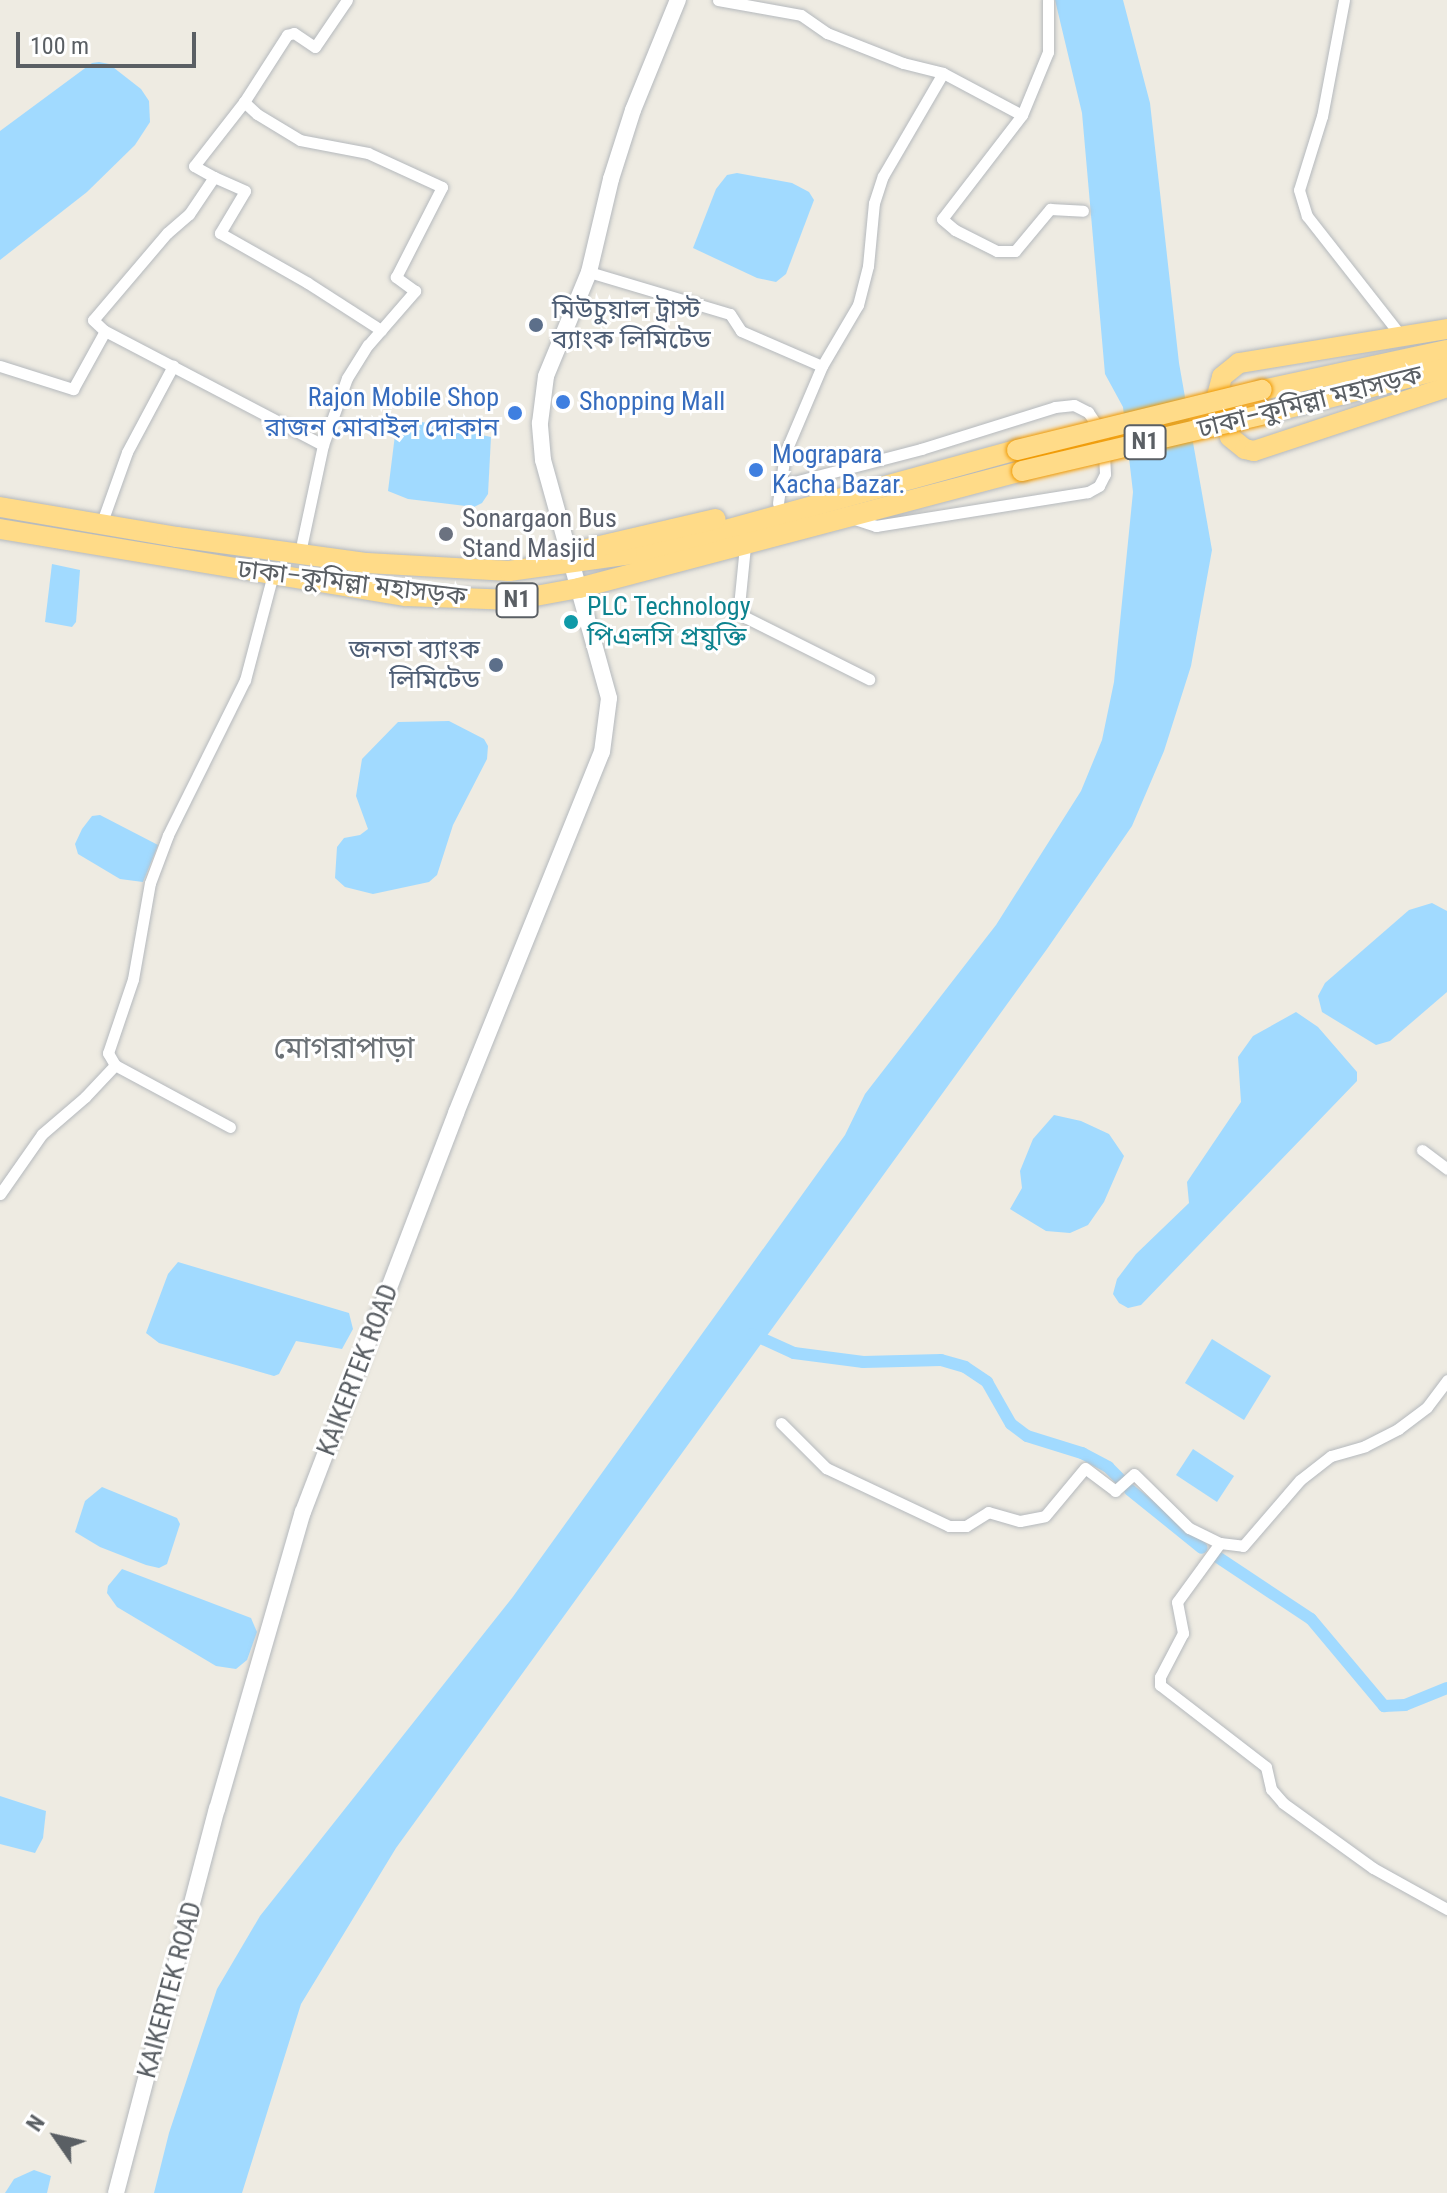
<!DOCTYPE html>
<meta charset="utf-8">
<style>
body{margin:0}
#map{position:relative;width:1447px;height:2193px;overflow:hidden;background:#eeebe2;font-family:"Roboto Condensed","Noto Sans Bengali",sans-serif}
div>[style]{position:absolute}
[style*='--x']{left:calc(var(--x)*1px);top:calc(var(--y)*1px);width:calc(var(--w)*1px);rotate:calc(var(--a)*1deg)}
.water>*{inset:0;background:#a1daff}
.canal>*{height:12px;margin:-6px;padding:0 6px;transform-origin:6px;border-radius:6px;background:#a1daff}
.roads{filter:drop-shadow(0 0 2px #b5b9bd) drop-shadow(0 0 2px #b5b9bd)}
.street>*{height:11px;margin:-5.5px;padding:0 5.5px;transform-origin:5.5px;border-radius:5.5px;background:#fff}
.secondary>*{height:16px;margin:-8px;padding:0 8px;transform-origin:8px;border-radius:8px;background:#fff}
.highway>*{height:20px;margin:-10px;padding:0 10px;transform-origin:10px;border-radius:10px;background:#ffdb88}
.bridges{filter:drop-shadow(0 0 2px #f09900) drop-shadow(0 0 2px #f09900)}
.highway-bridge>*{height:20px;margin:-10px;padding:0 10px;transform-origin:10px;border-radius:10px;background:#ffdb88}
.dots>*{width:22px;height:22px;translate:-50% -50%;box-sizing:border-box;border:4px solid #fff;border-radius:50%}
span{translate:-50% -50%;white-space:nowrap;text-align:center;line-height:1.15;-webkit-text-stroke:6px #fff;paint-order:stroke}
.shield-label span{padding:2px 6px;background:#fff;border:2px solid;border-radius:6px;-webkit-text-stroke-width:0}
.shield-label{font-size:24px;color:#5a5f64;font-weight:700}
.service-label{font-size:26px;color:#4e5e75}
.left{translate:0 -50%;text-align:left}
.right{translate:-100% -50%;text-align:right}
.shop-label{font-size:26px;color:#366cbe}
.street-label{font-size:26px;color:#5a5f64}
.worship-label{font-size:26px;color:#5b616d}
.culture-label{font-size:26px;color:#0d838f}
.quarter-label{font-size:30px;color:#6b7176}
.north{position:absolute;left:16px;top:2097px;width:80px;height:80px;-webkit-text-stroke:6px #fff;paint-order:stroke;rotate:304deg;font-size:22px;font-weight:700;line-height:32px;text-align:center;color:#5a5f64}
.north::after{content:'';display:block;margin:auto;width:28px;height:36px;background:#5a5f64;clip-path:polygon(50% 0,100% 100%,50% 72%,0 100%)}
.scale{position:absolute;left:16px;top:32px;width:180px;height:36px;box-sizing:border-box;border:4px solid #5a5f64;border-top:0;padding-left:10px;font-size:24px;line-height:28px;white-space:nowrap;color:#5a5f64;-webkit-text-stroke:6px #fff;paint-order:stroke}
</style>
<div id="map">
<div class="water">
<div style="clip-path:polygon(1055px 0,1123px 0,1150px 103px,1179px 363px,1212px 550px,1191px 666px,1164px 751px,1132px 826px,1047px 949px,396px 1848px,301px 2004px,242px 2193px,154px 2193px,169px 2133px,217px 1989px,260px 1916px,512px 1598px,845px 1135px,865px 1094px,996px 925px,1081px 791px,1102px 740px,1114px 682px,1133px 492px,1123px 407px,1105px 374px,1082px 113px)"></div>
<div style="clip-path:polygon(99px 62px,109px 64px,141px 89px,149px 101px,150px 122px,135px 145px,87px 192px,0 260px,0 131px,92px 63px)"></div>
<div style="clip-path:polygon(737px 173px,792px 183px,809px 192px,814px 200px,786px 274px,776px 282px,757px 278px,693px 248px,716px 189px,727px 175px)"></div>
<div style="clip-path:polygon(408px 419px,491px 437px,488px 494px,482px 503px,474px 507px,408px 499px,388px 491px,395px 435px)"></div>
<div style="clip-path:polygon(52px 564px,80px 570px,76px 622px,72px 627px,45px 622px)"></div>
<div style="clip-path:polygon(449px 721px,484px 739px,488px 746px,487px 759px,453px 825px,437px 875px,429px 882px,373px 894px,345px 887px,335px 878px,337px 847px,344px 838px,360px 835px,368px 829px,356px 796px,362px 759px,398px 722px)"></div>
<div style="clip-path:polygon(100px 815px,158px 845px,143px 882px,120px 879px,78px 854px,75px 844px,82px 829px,92px 816px)"></div>
<div style="clip-path:polygon(1432px 903px,1447px 911px,1447px 992px,1390px 1041px,1376px 1045px,1322px 1012px,1318px 996px,1325px 983px,1409px 910px)"></div>
<div style="clip-path:polygon(1296px 1012px,1318px 1027px,1357px 1072px,1357px 1081px,1141px 1305px,1128px 1308px,1119px 1303px,1113px 1294px,1117px 1279px,1136px 1254px,1189px 1203px,1187px 1182px,1241px 1102px,1238px 1057px,1253px 1036px)"></div>
<div style="clip-path:polygon(1054px 1115px,1081px 1121px,1109px 1134px,1124px 1156px,1104px 1202px,1088px 1225px,1070px 1233px,1046px 1231px,1010px 1209px,1022px 1188px,1020px 1171px,1033px 1139px)"></div>
<div style="clip-path:polygon(178px 1262px,349px 1313px,353px 1329px,342px 1349px,296px 1341px,279px 1374px,274px 1376px,159px 1343px,146px 1333px,168px 1274px)"></div>
<div style="clip-path:polygon(1212px 1339px,1271px 1376px,1244px 1420px,1185px 1383px)"></div>
<div style="clip-path:polygon(1193px 1449px,1234px 1476px,1217px 1502px,1176px 1475px)"></div>
<div style="clip-path:polygon(102px 1487px,177px 1518px,180px 1524px,167px 1564px,159px 1568px,146px 1565px,100px 1547px,75px 1532px,85px 1501px)"></div>
<div style="clip-path:polygon(122px 1569px,251px 1618px,257px 1632px,247px 1660px,236px 1669px,216px 1666px,117px 1607px,107px 1593px,108px 1586px)"></div>
<div style="clip-path:polygon(0 1796px,46px 1811px,43px 1838px,35px 1853px,0 1844px)"></div>
<div style="clip-path:polygon(34px 2170px,51px 2176px,47px 2193px,5px 2193px,14px 2179px)"></div>
</div>
<div class="canal">
<div style="--x:752;--y:1334;--w:46;--a:24.3"></div>
<div style="--x:794;--y:1353;--w:70;--a:7.4"></div>
<div style="--x:863;--y:1362;--w:78;--a:-1.5"></div>
<div style="--x:941;--y:1360;--w:25;--a:16"></div>
<div style="--x:965;--y:1367;--w:27;--a:34"></div>
<div style="--x:987;--y:1382;--w:48;--a:60.3"></div>
<div style="--x:1011;--y:1424;--w:20;--a:37"></div>
<div style="--x:1027;--y:1436;--w:58;--a:17.2"></div>
<div style="--x:1082;--y:1453;--w:30;--a:28"></div>
<div style="--x:1108;--y:1467;--w:18;--a:45"></div>
<div style="--x:1130;--y:1490;--w:92;--a:38.9"></div>
<div style="--x:1216;--y:1556;--w:114;--a:33.6"></div>
<div style="--x:1311;--y:1619;--w:114;--a:50"></div>
<div style="--x:1384;--y:1706;--w:21;--a:-3"></div>
<div style="--x:1405;--y:1705;--w:45;--a:-22"></div>
</div>
<div class="roads">
<div class="street">
<div style="--x:718;--y:0;--w:84;--a:10.2"></div>
<div style="--x:801;--y:15;--w:32;--a:35"></div>
<div style="--x:827;--y:33;--w:82;--a:21.5"></div>
<div style="--x:903;--y:63;--w:41;--a:14"></div>
<div style="--x:943;--y:73;--w:89;--a:28"></div>
<div style="--x:1022;--y:115;--w:131;--a:127.6"></div>
<div style="--x:942;--y:219;--w:17;--a:40"></div>
<div style="--x:955;--y:230;--w:47;--a:26.6"></div>
<div style="--x:997;--y:251;--w:18;--a:0"></div>
<div style="--x:1015;--y:251;--w:55;--a:-50.2"></div>
<div style="--x:1050;--y:209;--w:33;--a:3"></div>
<div style="--x:1344;--y:0;--w:118;--a:100.7"></div>
<div style="--x:1322;--y:116;--w:77;--a:107.3"></div>
<div style="--x:1299;--y:190;--w:27;--a:73"></div>
<div style="--x:1307;--y:216;--w:152;--a:51.9"></div>
<div style="--x:244;--y:102;--w:81;--a:128"></div>
<div style="--x:194;--y:166;--w:23;--a:29"></div>
<div style="--x:214;--y:177;--w:45;--a:124"></div>
<div style="--x:189;--y:214;--w:29;--a:139"></div>
<div style="--x:167;--y:233;--w:114;--a:130.4"></div>
<div style="--x:93;--y:320;--w:16;--a:43"></div>
<div style="--x:105;--y:331;--w:246;--a:27.6"></div>
<div style="--x:1022;--y:115;--w:68;--a:-67.6"></div>
<div style="--x:1048;--y:52;--w:52;--a:-90"></div>
<div style="--x:214;--y:177;--w:34;--a:24"></div>
<div style="--x:245;--y:191;--w:49;--a:120.8"></div>
<div style="--x:220;--y:233;--w:101;--a:29.6"></div>
<div style="--x:308;--y:283;--w:87;--a:32.8"></div>
<div style="--x:589;--y:272;--w:147;--a:16.6"></div>
<div style="--x:730;--y:314;--w:20;--a:57"></div>
<div style="--x:741;--y:331;--w:88;--a:23.4"></div>
<div style="--x:0;--y:366;--w:77;--a:17.5"></div>
<div style="--x:73;--y:389;--w:66;--a:-61.1"></div>
<div style="--x:779;--y:486;--w:147;--a:-14.6"></div>
<div style="--x:921;--y:449;--w:140;--a:-17.4"></div>
<div style="--x:1055;--y:407;--w:19;--a:-6"></div>
<div style="--x:1074;--y:405;--w:16;--a:27"></div>
<div style="--x:1088;--y:412;--w:27;--a:56"></div>
<div style="--x:1103;--y:434;--w:40;--a:87.1"></div>
<div style="--x:1105;--y:474;--w:13;--a:117"></div>
<div style="--x:1099;--y:486;--w:13;--a:151"></div>
<div style="--x:1088;--y:492;--w:215;--a:170.9"></div>
<div style="--x:876;--y:526;--w:28;--a:-162"></div>
<div style="--x:778;--y:503;--w:50;--a:-82"></div>
<div style="--x:785;--y:453;--w:95;--a:-67"></div>
<div style="--x:822;--y:366;--w:71;--a:-59.5"></div>
<div style="--x:858;--y:305;--w:40;--a:-75.6"></div>
<div style="--x:868;--y:266;--w:63;--a:-84.6"></div>
<div style="--x:874;--y:203;--w:28;--a:-72"></div>
<div style="--x:883;--y:176;--w:119;--a:-59.8"></div>
<div style="--x:102;--y:522;--w:74;--a:-70.3"></div>
<div style="--x:127;--y:452;--w:98;--a:-61.9"></div>
<div style="--x:302;--y:543;--w:100;--a:-77.9"></div>
<div style="--x:323;--y:445;--w:71;--a:-70.3"></div>
<div style="--x:347;--y:378;--w:39;--a:-58"></div>
<div style="--x:368;--y:345;--w:72;--a:-49"></div>
<div style="--x:415;--y:291;--w:24;--a:-144"></div>
<div style="--x:396;--y:277;--w:101;--a:-62.9"></div>
<div style="--x:442;--y:187;--w:81;--a:-155.3"></div>
<div style="--x:368;--y:153;--w:69;--a:-169.2"></div>
<div style="--x:300;--y:140;--w:50;--a:-148.8"></div>
<div style="--x:257;--y:114;--w:18;--a:-137"></div>
<div style="--x:244;--y:102;--w:80;--a:-57.3"></div>
<div style="--x:287;--y:35;--w:7;--a:-16"></div>
<div style="--x:294;--y:33;--w:25;--a:34"></div>
<div style="--x:315;--y:47;--w:57;--a:-55.8"></div>
<div style="--x:745;--y:546;--w:60;--a:95.7"></div>
<div style="--x:739;--y:606;--w:13;--a:61"></div>
<div style="--x:745;--y:617;--w:139;--a:26.6"></div>
<div style="--x:230;--y:1127;--w:131;--a:-151.7"></div>
<div style="--x:115;--y:1065;--w:14;--a:-120"></div>
<div style="--x:108;--y:1053;--w:78;--a:-71.3"></div>
<div style="--x:133;--y:979;--w:97;--a:-80"></div>
<div style="--x:150;--y:883;--w:51;--a:-69.4"></div>
<div style="--x:168;--y:835;--w:173;--a:-63.6"></div>
<div style="--x:245;--y:680;--w:110;--a:-75.2"></div>
<div style="--x:1422;--y:1150;--w:31;--a:37"></div>
<div style="--x:0;--y:1194;--w:73;--a:-55"></div>
<div style="--x:42;--y:1134;--w:57;--a:-40.7"></div>
<div style="--x:85;--y:1097;--w:44;--a:-46.8"></div>
<div style="--x:781;--y:1423;--w:64;--a:45"></div>
<div style="--x:826;--y:1468;--w:136;--a:25.2"></div>
<div style="--x:949;--y:1526;--w:17;--a:0"></div>
<div style="--x:966;--y:1526;--w:26;--a:-32"></div>
<div style="--x:988;--y:1512;--w:33;--a:16"></div>
<div style="--x:1020;--y:1521;--w:25;--a:-11"></div>
<div style="--x:1045;--y:1516;--w:62;--a:-50.2"></div>
<div style="--x:1085;--y:1468;--w:38;--a:37"></div>
<div style="--x:1115;--y:1491;--w:25;--a:-42"></div>
<div style="--x:1134;--y:1474;--w:77;--a:44.5"></div>
<div style="--x:1189;--y:1528;--w:34;--a:26"></div>
<div style="--x:1220;--y:1543;--w:23;--a:7"></div>
<div style="--x:1243;--y:1546;--w:87;--a:-49.2"></div>
<div style="--x:1300;--y:1480;--w:39;--a:-38"></div>
<div style="--x:1331;--y:1456;--w:35;--a:-16"></div>
<div style="--x:1365;--y:1446;--w:37;--a:-27"></div>
<div style="--x:1398;--y:1429;--w:36;--a:-37"></div>
<div style="--x:1427;--y:1407;--w:34;--a:-53"></div>
<div style="--x:1220;--y:1543;--w:73;--a:126.1"></div>
<div style="--x:1177;--y:1602;--w:32;--a:79"></div>
<div style="--x:1183;--y:1633;--w:50;--a:117.6"></div>
<div style="--x:1160;--y:1677;--w:8;--a:90"></div>
<div style="--x:1160;--y:1685;--w:134;--a:37.7"></div>
<div style="--x:1266;--y:1767;--w:23;--a:77"></div>
<div style="--x:1271;--y:1789;--w:18;--a:49"></div>
<div style="--x:1283;--y:1803;--w:111;--a:35.8"></div>
<div style="--x:1373;--y:1868;--w:85;--a:29"></div>
</div>
<div class="secondary">
<div style="--x:116;--y:2193;--w:397;--a:-75.3"></div>
<div style="--x:217;--y:1809;--w:309;--a:-73.9"></div>
<div style="--x:303;--y:1512;--w:427;--a:-69"></div>
<div style="--x:456;--y:1113;--w:389;--a:-68"></div>
<div style="--x:602;--y:752;--w:54;--a:-82.6"></div>
<div style="--x:609;--y:698;--w:247;--a:-105.5"></div>
<div style="--x:543;--y:460;--w:37;--a:-95"></div>
<div style="--x:540;--y:423;--w:47;--a:-82.7"></div>
<div style="--x:546;--y:376;--w:113;--a:-67.5"></div>
<div style="--x:589;--y:272;--w:96;--a:-76.7"></div>
<div style="--x:611;--y:179;--w:72;--a:-72.3"></div>
<div style="--x:633;--y:110;--w:119;--a:-67.8"></div>
</div>
<div class="highway">
<div style="--x:1447;--y:329;--w:211;--a:170.7"></div>
<div style="--x:1239;--y:363;--w:22;--a:141"></div>
<div style="--x:1222;--y:377;--w:20;--a:105"></div>
<div style="--x:1217;--y:396;--w:43;--a:72.4"></div>
<div style="--x:1230;--y:437;--w:19;--a:39"></div>
<div style="--x:1245;--y:449;--w:9;--a:13"></div>
<div style="--x:1254;--y:451;--w:203;--a:-18.3"></div>
<div style="--x:1262;--y:390;--w:189;--a:-12.2"></div>
<div style="--x:1269;--y:413;--w:184;--a:-14.2"></div>
<div style="--x:0;--y:507;--w:180;--a:9.6"></div>
<div style="--x:177;--y:537;--w:192;--a:7.8"></div>
<div style="--x:367;--y:563;--w:142;--a:3.2"></div>
<div style="--x:509;--y:571;--w:138;--a:-7.9"></div>
<div style="--x:646;--y:552;--w:385;--a:-15.4"></div>
<div style="--x:0;--y:529;--w:411;--a:9.4"></div>
<div style="--x:406;--y:596;--w:108;--a:2.1"></div>
<div style="--x:514;--y:600;--w:66;--a:-10.5"></div>
<div style="--x:579;--y:588;--w:458;--a:-14.8"></div>
<div style="--x:587;--y:549;--w:132;--a:-13.1"></div>
</div>
</div>
<div class="bridges">
<div class="highway-bridge">
<div style="--x:1017;--y:450;--w:252;--a:-13.8"></div>
<div style="--x:1022;--y:471;--w:254;--a:-13.2"></div>
</div>
</div>
<div class="dots">
<div style="left:536px;top:325px;background:#5c6f8a"></div>
<div style="left:563px;top:402px;background:#3f7fe0"></div>
<div style="left:515px;top:413px;background:#3f7fe0"></div>
<div style="left:756px;top:470px;background:#3f7fe0"></div>
<div style="left:446px;top:534px;background:#6b7280"></div>
<div style="left:571px;top:622px;background:#0f9aa8"></div>
<div style="left:496px;top:665px;background:#5c6f8a"></div>
</div>
<div class="shield-label">
<span style="left:1145px;top:442px">N1</span>
<span style="left:517px;top:600px">N1</span>
</div>
<div class="service-label">
<span class="left" style="left:552px;top:325px">মিউচুয়াল ট্রাস্ট<br>ব্যাংক লিমিটেড</span>
<span class="right" style="left:480px;top:665px">জনতা ব্যাংক<br>লিমিটেড</span>
</div>
<div class="shop-label">
<span class="right" style="left:499px;top:413px">Rajon Mobile Shop<br>রাজন মোবাইল দোকান</span>
<span class="left" style="left:579px;top:402px">Shopping Mall</span>
<span class="left" style="left:772px;top:470px">Mograpara<br>Kacha Bazar.</span>
</div>
<div class="street-label">
<span style="left:1310px;top:402px;rotate:-14deg">ঢাকা–কুমিল্লা মহাসড়ক</span>
<span style="left:352px;top:583px;rotate:7deg">ঢাকা–কুমিল্লা মহাসড়ক</span>
<span style="left:358px;top:1370px;rotate:-69deg">KAIKERTEK ROAD</span>
<span style="left:170px;top:1990px;rotate:-75deg">KAIKERTEK ROAD</span>
</div>
<div class="worship-label">
<span class="left" style="left:462px;top:534px">Sonargaon Bus<br>Stand Masjid</span>
</div>
<div class="culture-label">
<span class="left" style="left:587px;top:622px">PLC Technology<br>পিএলসি প্রযুক্তি</span>
</div>
<div class="quarter-label">
<span style="left:344px;top:1048px">মোগরাপাড়া</span>
</div>
<div class="north">N</div>
<div class="scale">100 m</div>
</div>
